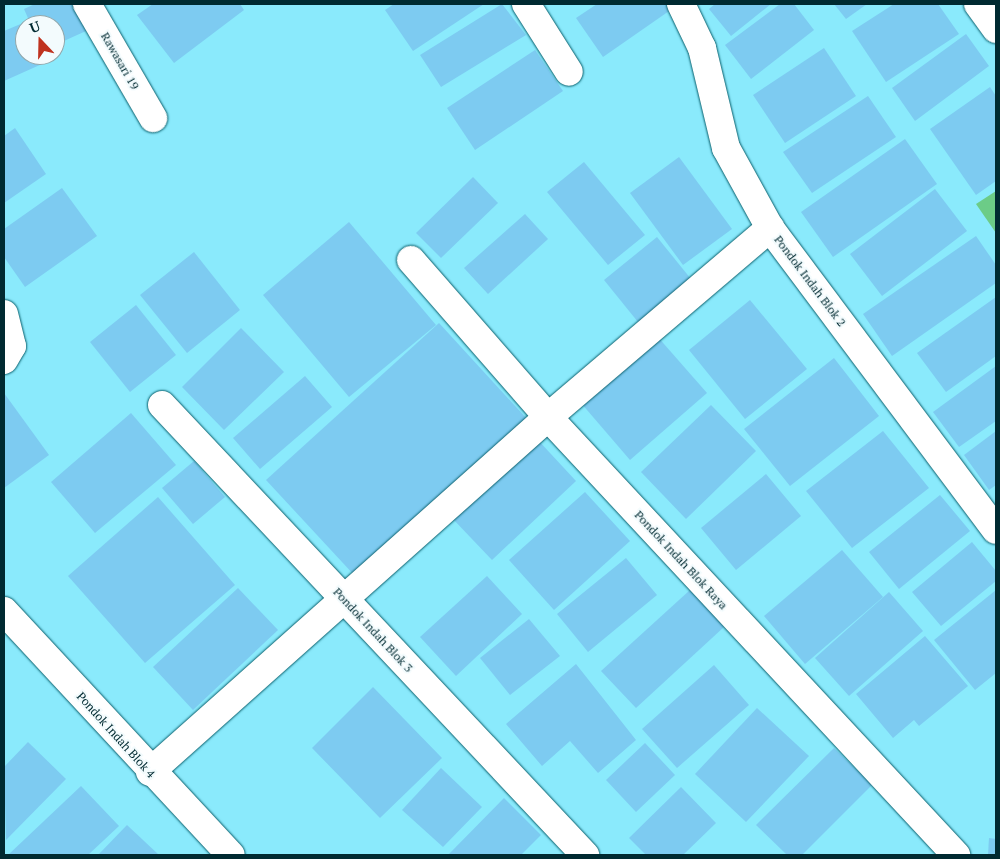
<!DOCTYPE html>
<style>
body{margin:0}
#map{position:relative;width:1000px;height:859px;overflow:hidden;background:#8aeafc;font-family:"PT Serif",serif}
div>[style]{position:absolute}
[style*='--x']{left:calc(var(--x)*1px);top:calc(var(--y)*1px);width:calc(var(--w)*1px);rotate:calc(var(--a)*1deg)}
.green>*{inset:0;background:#6ccc87}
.building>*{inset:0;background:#7dcbf1}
.roads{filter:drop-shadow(0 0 1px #0a5f6c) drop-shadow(0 0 1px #0a5f6c)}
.street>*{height:28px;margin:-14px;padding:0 14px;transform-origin:14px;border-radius:14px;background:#fff}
span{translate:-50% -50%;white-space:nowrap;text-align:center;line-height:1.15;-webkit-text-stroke:4px #f3fbfd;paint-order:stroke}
.street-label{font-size:12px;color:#002a31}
.frame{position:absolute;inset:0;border:5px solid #002a31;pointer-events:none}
.north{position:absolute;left:15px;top:15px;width:50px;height:50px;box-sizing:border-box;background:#f3fbfd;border:1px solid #92a7ab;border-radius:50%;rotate:339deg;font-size:14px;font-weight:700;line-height:20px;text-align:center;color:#002a31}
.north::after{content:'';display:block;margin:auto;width:18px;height:22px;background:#bf321f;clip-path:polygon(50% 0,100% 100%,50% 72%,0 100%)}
</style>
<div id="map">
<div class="green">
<div style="clip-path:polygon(996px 191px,996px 233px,976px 204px)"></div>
</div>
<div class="building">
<div style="clip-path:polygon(35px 4px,74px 4px,86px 31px,55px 45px,55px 25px,31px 25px,24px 9px)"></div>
<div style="clip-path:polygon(153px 4px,240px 4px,244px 10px,174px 63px,137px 15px)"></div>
<div style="clip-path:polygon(394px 4px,484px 4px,413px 51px,385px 10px)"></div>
<div style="clip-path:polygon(502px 4px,526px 35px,441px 87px,420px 55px)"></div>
<div style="clip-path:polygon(597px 4px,669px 4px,672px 9px,603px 57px,576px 18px)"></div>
<div style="clip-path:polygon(715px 4px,771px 4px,731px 36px,709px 9px)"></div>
<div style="clip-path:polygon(780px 4px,794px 4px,814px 30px,751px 79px,725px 45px)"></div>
<div style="clip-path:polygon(834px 4px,867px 4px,846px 19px)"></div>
<div style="clip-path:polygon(894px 4px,938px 4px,959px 34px,886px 82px,852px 31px)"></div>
<div style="clip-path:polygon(23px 23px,25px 55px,38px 55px,42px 64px,4px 81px,4px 31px)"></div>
<div style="clip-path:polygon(966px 34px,989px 66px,915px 121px,892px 88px)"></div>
<div style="clip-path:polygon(824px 48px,856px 96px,785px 143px,753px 95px)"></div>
<div style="clip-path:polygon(535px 50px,563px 91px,475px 150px,447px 108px)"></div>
<div style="clip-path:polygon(990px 87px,996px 96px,996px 181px,976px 195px,930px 129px)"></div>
<div style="clip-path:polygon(868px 96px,896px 137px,812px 193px,783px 152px)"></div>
<div style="clip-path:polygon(15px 128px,46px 174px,4px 203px,4px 136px)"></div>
<div style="clip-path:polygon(905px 139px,937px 184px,833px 257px,801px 212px)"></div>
<div style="clip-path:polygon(679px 157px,732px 229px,683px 265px,630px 193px)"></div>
<div style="clip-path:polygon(584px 162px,645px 235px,608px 265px,547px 192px)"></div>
<div style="clip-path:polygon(473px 177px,498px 203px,441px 258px,416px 233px)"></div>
<div style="clip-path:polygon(62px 188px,97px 236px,25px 287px,4px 257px,4px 229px)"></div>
<div style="clip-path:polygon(935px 189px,967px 231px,882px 296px,850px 254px)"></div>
<div style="clip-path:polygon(525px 214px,548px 239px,488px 294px,464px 268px)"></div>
<div style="clip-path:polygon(349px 222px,436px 325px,349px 397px,263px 295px)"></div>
<div style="clip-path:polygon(976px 236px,996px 265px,996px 283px,892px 356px,863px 314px)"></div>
<div style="clip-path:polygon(657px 237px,695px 284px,642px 327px,604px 280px)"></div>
<div style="clip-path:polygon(194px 252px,240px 310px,187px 353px,140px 295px)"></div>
<div style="clip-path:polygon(996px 297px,996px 356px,946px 392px,917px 353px)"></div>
<div style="clip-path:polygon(750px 300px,807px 369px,745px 419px,689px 350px)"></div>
<div style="clip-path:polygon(136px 305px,176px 355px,130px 392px,90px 342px)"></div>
<div style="clip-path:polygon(439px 323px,527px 419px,355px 576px,266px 480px)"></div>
<div style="clip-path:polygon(241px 328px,284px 372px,224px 430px,182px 387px)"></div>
<div style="clip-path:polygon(657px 336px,707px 393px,630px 460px,581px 403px)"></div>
<div style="clip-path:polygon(834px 358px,879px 416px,790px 486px,744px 429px)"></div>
<div style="clip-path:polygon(996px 366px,996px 421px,959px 447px,933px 412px)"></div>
<div style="clip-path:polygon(305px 376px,332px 407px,260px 469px,233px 438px)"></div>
<div style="clip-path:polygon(4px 393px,49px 455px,4px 488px)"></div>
<div style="clip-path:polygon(711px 405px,756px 451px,686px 519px,641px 472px)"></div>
<div style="clip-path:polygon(131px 413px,176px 465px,95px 533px,51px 482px)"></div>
<div style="clip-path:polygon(883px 431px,929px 488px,852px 548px,806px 491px)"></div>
<div style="clip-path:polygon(996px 431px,996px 485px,989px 490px,964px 455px)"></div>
<div style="clip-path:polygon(537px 439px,576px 481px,492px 560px,452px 518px)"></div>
<div style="clip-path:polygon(194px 461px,225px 497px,193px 524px,162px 488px)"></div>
<div style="clip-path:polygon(766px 474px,801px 516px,736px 570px,701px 528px)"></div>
<div style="clip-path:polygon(585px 492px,630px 541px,554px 610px,509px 560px)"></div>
<div style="clip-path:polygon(940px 495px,970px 531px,899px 589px,869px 552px)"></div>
<div style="clip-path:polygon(158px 497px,235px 585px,145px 663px,68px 576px)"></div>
<div style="clip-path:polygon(972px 542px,996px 571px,996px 581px,941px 626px,912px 592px)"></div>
<div style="clip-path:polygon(842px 550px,883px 597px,805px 664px,764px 616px)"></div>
<div style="clip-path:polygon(626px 558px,657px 595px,588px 652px,557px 614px)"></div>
<div style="clip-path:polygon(487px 576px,522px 614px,456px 676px,420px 637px)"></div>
<div style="clip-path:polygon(238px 588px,278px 630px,193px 710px,153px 667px)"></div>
<div style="clip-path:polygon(690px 590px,724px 627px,636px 708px,601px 671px)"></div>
<div style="clip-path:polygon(996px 590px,996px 673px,975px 690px,934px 640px)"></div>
<div style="clip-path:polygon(889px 592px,923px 631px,849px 696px,815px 658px)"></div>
<div style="clip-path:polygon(529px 619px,560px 656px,510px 695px,480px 658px)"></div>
<div style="clip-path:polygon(925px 636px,968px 686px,919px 726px,914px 720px,893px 738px,856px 694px)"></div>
<div style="clip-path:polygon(576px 664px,636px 740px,598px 773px,570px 741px,542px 766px,506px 724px)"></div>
<div style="clip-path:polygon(714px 665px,749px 705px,677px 768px,642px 729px)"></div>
<div style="clip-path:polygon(373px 687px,442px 758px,380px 818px,312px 748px)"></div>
<div style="clip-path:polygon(757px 708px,809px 756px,746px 822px,695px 774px)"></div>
<div style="clip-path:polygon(28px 742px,66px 779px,6px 840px,4px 767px)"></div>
<div style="clip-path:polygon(645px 743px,675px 775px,636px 812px,606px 780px)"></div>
<div style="clip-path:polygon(834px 748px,872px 785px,802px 855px,787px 855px,756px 825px)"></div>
<div style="clip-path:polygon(441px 768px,482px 807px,443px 847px,402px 810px)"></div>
<div style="clip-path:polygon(81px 786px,119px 826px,88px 855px,8px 855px)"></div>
<div style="clip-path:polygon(681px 787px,716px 823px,683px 855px,646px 855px,629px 838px)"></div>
<div style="clip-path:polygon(504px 798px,541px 835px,521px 855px,448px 855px)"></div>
<div style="clip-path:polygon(127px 825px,159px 855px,98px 855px)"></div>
<div style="clip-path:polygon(989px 838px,996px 839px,996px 855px,988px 855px)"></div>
</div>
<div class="roads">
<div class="street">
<div style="--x:87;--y:4;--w:132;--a:59.9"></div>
<div style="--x:526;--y:4;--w:80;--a:57.7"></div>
<div style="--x:681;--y:4;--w:49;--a:64.5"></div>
<div style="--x:702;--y:48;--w:103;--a:76.5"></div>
<div style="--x:726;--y:148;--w:91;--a:61.2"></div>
<div style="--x:770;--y:228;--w:377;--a:53.2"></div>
<div style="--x:978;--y:4;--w:31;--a:54"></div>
<div style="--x:411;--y:260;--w:208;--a:48.9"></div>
<div style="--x:548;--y:417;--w:599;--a:47.03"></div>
<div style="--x:4;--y:314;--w:33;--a:76"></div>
<div style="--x:12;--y:346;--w:16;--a:120"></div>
<div style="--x:162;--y:405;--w:618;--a:46.77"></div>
<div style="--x:4;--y:611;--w:333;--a:47.1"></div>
<div style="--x:150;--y:772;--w:533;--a:-41.73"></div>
<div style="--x:548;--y:417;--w:292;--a:-40.4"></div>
</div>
</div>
<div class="street-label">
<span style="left:120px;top:61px;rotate:60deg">Rawasari 19</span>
<span style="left:810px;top:281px;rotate:53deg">Pondok Indah Blok 2</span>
<span style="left:681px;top:560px;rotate:47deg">Pondok Indah Blok Raya</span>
<span style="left:373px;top:630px;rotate:47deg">Pondok Indah Blok 3</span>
<span style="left:116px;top:735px;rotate:48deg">Pondok Indah Blok 4</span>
</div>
<div class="frame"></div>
<div class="north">U</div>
</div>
